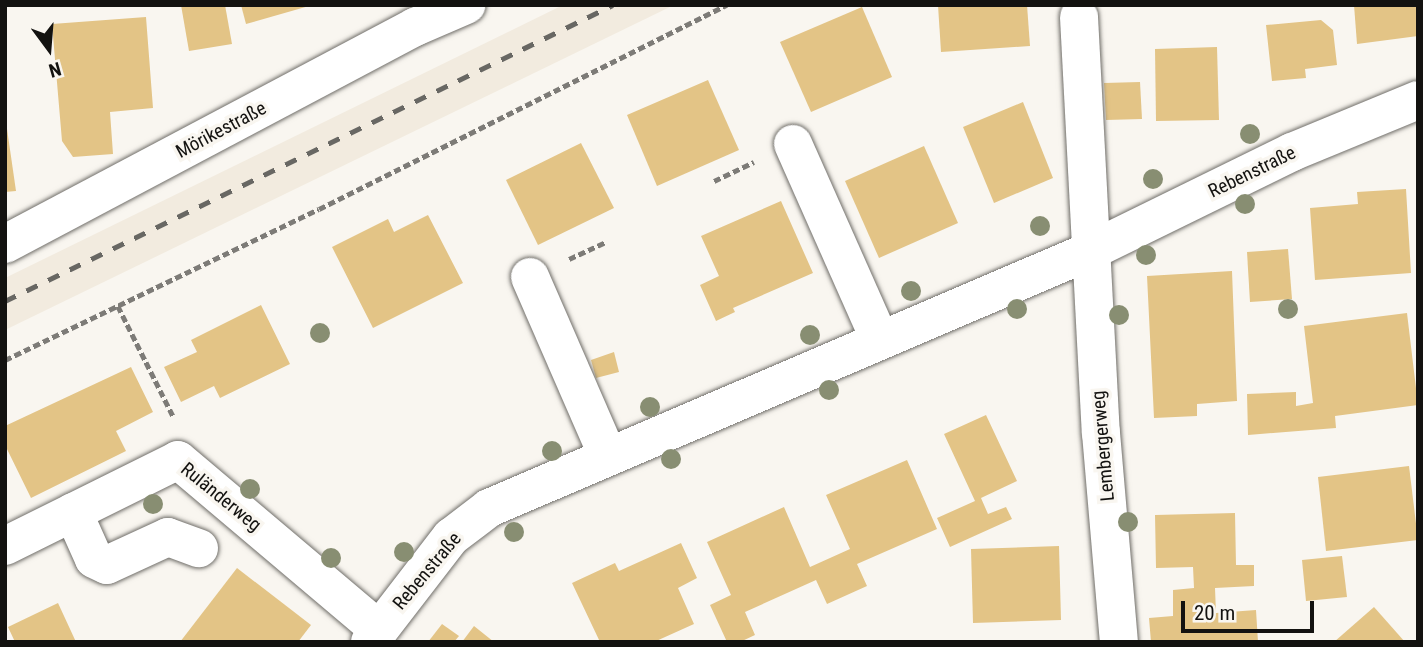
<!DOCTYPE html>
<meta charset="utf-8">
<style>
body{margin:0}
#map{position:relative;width:1423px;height:647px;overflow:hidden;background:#f9f6f0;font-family:"Roboto Condensed",sans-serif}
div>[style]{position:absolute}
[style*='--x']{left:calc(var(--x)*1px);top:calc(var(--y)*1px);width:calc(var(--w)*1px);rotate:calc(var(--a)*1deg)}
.built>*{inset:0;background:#f2ebdf}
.building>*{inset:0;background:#e3c486}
.path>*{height:4.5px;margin-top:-2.25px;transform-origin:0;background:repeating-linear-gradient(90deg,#7d7b77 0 7px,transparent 0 10.5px)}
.roads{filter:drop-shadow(0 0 2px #706e69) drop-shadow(0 0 2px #706e69)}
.minor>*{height:38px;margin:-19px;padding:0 19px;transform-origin:19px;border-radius:19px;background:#fff}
.rail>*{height:5px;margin-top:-2.5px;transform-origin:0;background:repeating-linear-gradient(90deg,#686763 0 12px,transparent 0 24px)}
.trees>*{width:20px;height:20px;margin:-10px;border-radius:50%;background:#888e72}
span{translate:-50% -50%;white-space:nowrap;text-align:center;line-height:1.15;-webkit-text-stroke:7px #f9f6f0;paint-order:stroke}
.street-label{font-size:19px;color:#131210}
.frame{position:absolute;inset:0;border:7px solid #131210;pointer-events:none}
.north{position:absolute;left:14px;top:14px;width:70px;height:70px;-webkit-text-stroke:5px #f9f6f0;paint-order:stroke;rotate:164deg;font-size:19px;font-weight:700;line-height:28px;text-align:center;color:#131210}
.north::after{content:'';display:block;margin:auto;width:24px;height:32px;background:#131210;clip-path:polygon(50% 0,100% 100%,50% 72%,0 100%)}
.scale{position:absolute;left:1181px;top:601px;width:133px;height:32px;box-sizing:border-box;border:4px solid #131210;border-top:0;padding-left:9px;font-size:21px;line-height:24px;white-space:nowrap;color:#131210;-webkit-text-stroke:5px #f9f6f0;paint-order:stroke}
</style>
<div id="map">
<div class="built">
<div style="clip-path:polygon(563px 5px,674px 5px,5px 330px,5px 278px)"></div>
</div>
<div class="building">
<div style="clip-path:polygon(181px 5px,225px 5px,232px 44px,189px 51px)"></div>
<div style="clip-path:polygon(241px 5px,309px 5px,309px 6px,246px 24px)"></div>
<div style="clip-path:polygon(938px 5px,1027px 5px,1030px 46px,941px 52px)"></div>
<div style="clip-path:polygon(1354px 5px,1418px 5px,1418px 36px,1357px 44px)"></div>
<div style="clip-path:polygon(862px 7px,892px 77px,811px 112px,780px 42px)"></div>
<div style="clip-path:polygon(146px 17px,153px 108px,110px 112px,113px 154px,73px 157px,62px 141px,52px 24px)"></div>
<div style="clip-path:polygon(1321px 20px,1333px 30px,1337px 65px,1305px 69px,1306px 78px,1272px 81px,1266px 25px)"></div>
<div style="clip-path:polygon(1217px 47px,1219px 120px,1156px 121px,1155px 49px)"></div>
<div style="clip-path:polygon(708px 80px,739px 150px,657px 186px,627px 115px)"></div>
<div style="clip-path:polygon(1140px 82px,1142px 119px,1106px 120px,1104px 83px)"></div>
<div style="clip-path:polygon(1023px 102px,1053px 178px,994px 203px,963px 127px)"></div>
<div style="clip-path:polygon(5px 115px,16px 191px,5px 192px)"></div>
<div style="clip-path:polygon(581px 143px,614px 208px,538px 245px,506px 180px)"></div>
<div style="clip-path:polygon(924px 146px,958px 223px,879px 258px,845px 181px)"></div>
<div style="clip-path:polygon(1406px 189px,1411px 273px,1315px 280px,1310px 208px,1358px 204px,1357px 192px)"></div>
<div style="clip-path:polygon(781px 201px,813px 273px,733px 308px,735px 312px,716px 321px,700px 285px,719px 276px,701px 236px)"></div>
<div style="clip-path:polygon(428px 215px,463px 283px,373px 328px,332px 247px,388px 219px,394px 232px)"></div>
<div style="clip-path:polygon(1288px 249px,1292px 299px,1250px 302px,1247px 252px)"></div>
<div style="clip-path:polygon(1232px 271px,1237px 401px,1197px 404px,1197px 416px,1154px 418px,1147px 276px)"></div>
<div style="clip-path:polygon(261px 305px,290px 364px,220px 398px,214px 386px,181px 402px,164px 367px,197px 352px,191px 340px)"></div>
<div style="clip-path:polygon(1407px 313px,1418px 405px,1335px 416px,1336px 428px,1248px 435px,1247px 394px,1296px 392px,1296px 406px,1313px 403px,1304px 326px)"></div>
<div style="clip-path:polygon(614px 352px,619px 372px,596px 378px,591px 360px)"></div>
<div style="clip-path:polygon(131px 367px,153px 412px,116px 431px,126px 451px,31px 498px,5px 445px,5px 426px)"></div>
<div style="clip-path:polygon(986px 415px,1017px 481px,981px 498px,988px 514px,1006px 507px,1012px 519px,950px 547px,937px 518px,975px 501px,944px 434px)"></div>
<div style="clip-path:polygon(907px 460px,937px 529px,857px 564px,867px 586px,827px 604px,816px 580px,745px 612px,755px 635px,740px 642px,727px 642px,710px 605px,731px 595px,707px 542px,784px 507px,810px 567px,850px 549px,826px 495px)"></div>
<div style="clip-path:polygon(1409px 466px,1418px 540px,1326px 551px,1318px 477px)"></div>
<div style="clip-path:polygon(1235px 513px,1236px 565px,1254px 565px,1254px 586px,1215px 588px,1216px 613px,1256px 610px,1258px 642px,1151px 642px,1149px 618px,1173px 616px,1173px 590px,1194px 588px,1193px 567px,1156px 568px,1155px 515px)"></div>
<div style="clip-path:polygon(681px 543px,697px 578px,678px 588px,694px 624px,654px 642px,600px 642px,572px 583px,615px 563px,619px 571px)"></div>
<div style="clip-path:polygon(1059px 546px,1061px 620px,973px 623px,971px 549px)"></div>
<div style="clip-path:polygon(1342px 556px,1347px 597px,1306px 601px,1302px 560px)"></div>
<div style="clip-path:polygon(237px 568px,311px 625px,298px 642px,180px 642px)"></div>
<div style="clip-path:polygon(58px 603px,76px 642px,15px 642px,8px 627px)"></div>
<div style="clip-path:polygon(1374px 607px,1405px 642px,1334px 642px)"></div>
<div style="clip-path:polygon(442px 624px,459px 636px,454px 642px,428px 642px)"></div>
<div style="clip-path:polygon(474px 626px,494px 642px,462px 642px)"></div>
</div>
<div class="path">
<div style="--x:714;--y:181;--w:44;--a:-25.4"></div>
<div style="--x:569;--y:259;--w:41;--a:-24.7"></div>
<div style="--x:118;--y:306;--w:125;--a:63.4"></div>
<div style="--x:5;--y:360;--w:348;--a:-25.7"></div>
<div style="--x:319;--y:209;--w:456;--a:-26.6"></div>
</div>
<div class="roads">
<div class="minor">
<div style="--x:1079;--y:17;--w:417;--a:87"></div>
<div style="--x:1101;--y:433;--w:210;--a:85.1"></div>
<div style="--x:793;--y:144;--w:214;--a:66.1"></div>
<div style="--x:5;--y:244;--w:464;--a:-27.9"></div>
<div style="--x:415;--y:27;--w:56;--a:-23.3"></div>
<div style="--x:530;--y:277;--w:195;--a:66.5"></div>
<div style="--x:73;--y:512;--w:51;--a:65.9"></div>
<div style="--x:94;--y:559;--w:14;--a:25"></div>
<div style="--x:107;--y:565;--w:67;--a:-24.7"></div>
<div style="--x:168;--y:537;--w:33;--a:20"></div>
<div style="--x:5;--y:546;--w:193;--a:-26.4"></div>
<div style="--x:178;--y:460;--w:263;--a:40.2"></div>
<div style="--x:370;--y:642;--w:133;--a:-52.4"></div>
<div style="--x:451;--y:537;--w:48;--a:-37.3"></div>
<div style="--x:489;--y:508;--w:654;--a:-23.15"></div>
<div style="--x:1090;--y:251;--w:225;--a:-26.1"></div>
<div style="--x:1292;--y:152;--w:136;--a:-22.4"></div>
</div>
</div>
<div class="rail">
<div style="--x:5;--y:301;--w:676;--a:-25.96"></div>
</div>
<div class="trees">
<div style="left:1250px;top:134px"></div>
<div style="left:1153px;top:179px"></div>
<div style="left:1245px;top:204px"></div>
<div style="left:1040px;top:226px"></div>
<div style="left:1146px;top:255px"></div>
<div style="left:911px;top:291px"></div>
<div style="left:1017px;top:309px"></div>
<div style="left:1288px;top:309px"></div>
<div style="left:1119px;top:315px"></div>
<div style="left:320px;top:333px"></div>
<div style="left:810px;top:335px"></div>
<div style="left:829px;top:390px"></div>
<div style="left:650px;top:407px"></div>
<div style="left:552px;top:451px"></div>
<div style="left:671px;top:459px"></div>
<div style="left:250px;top:489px"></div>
<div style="left:153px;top:504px"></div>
<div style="left:1128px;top:522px"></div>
<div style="left:514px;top:532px"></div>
<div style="left:404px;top:552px"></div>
<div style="left:331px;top:558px"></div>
</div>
<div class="street-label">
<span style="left:221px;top:130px;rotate:-28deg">Mörikestraße</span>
<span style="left:1252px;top:172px;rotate:-26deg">Rebenstraße</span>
<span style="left:1103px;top:446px;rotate:-95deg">Lembergerweg</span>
<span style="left:221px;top:497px;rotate:39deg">Ruländerweg</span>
<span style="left:427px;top:571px;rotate:-50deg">Rebenstraße</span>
</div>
<div class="frame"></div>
<div class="north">N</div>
<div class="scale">20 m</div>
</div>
